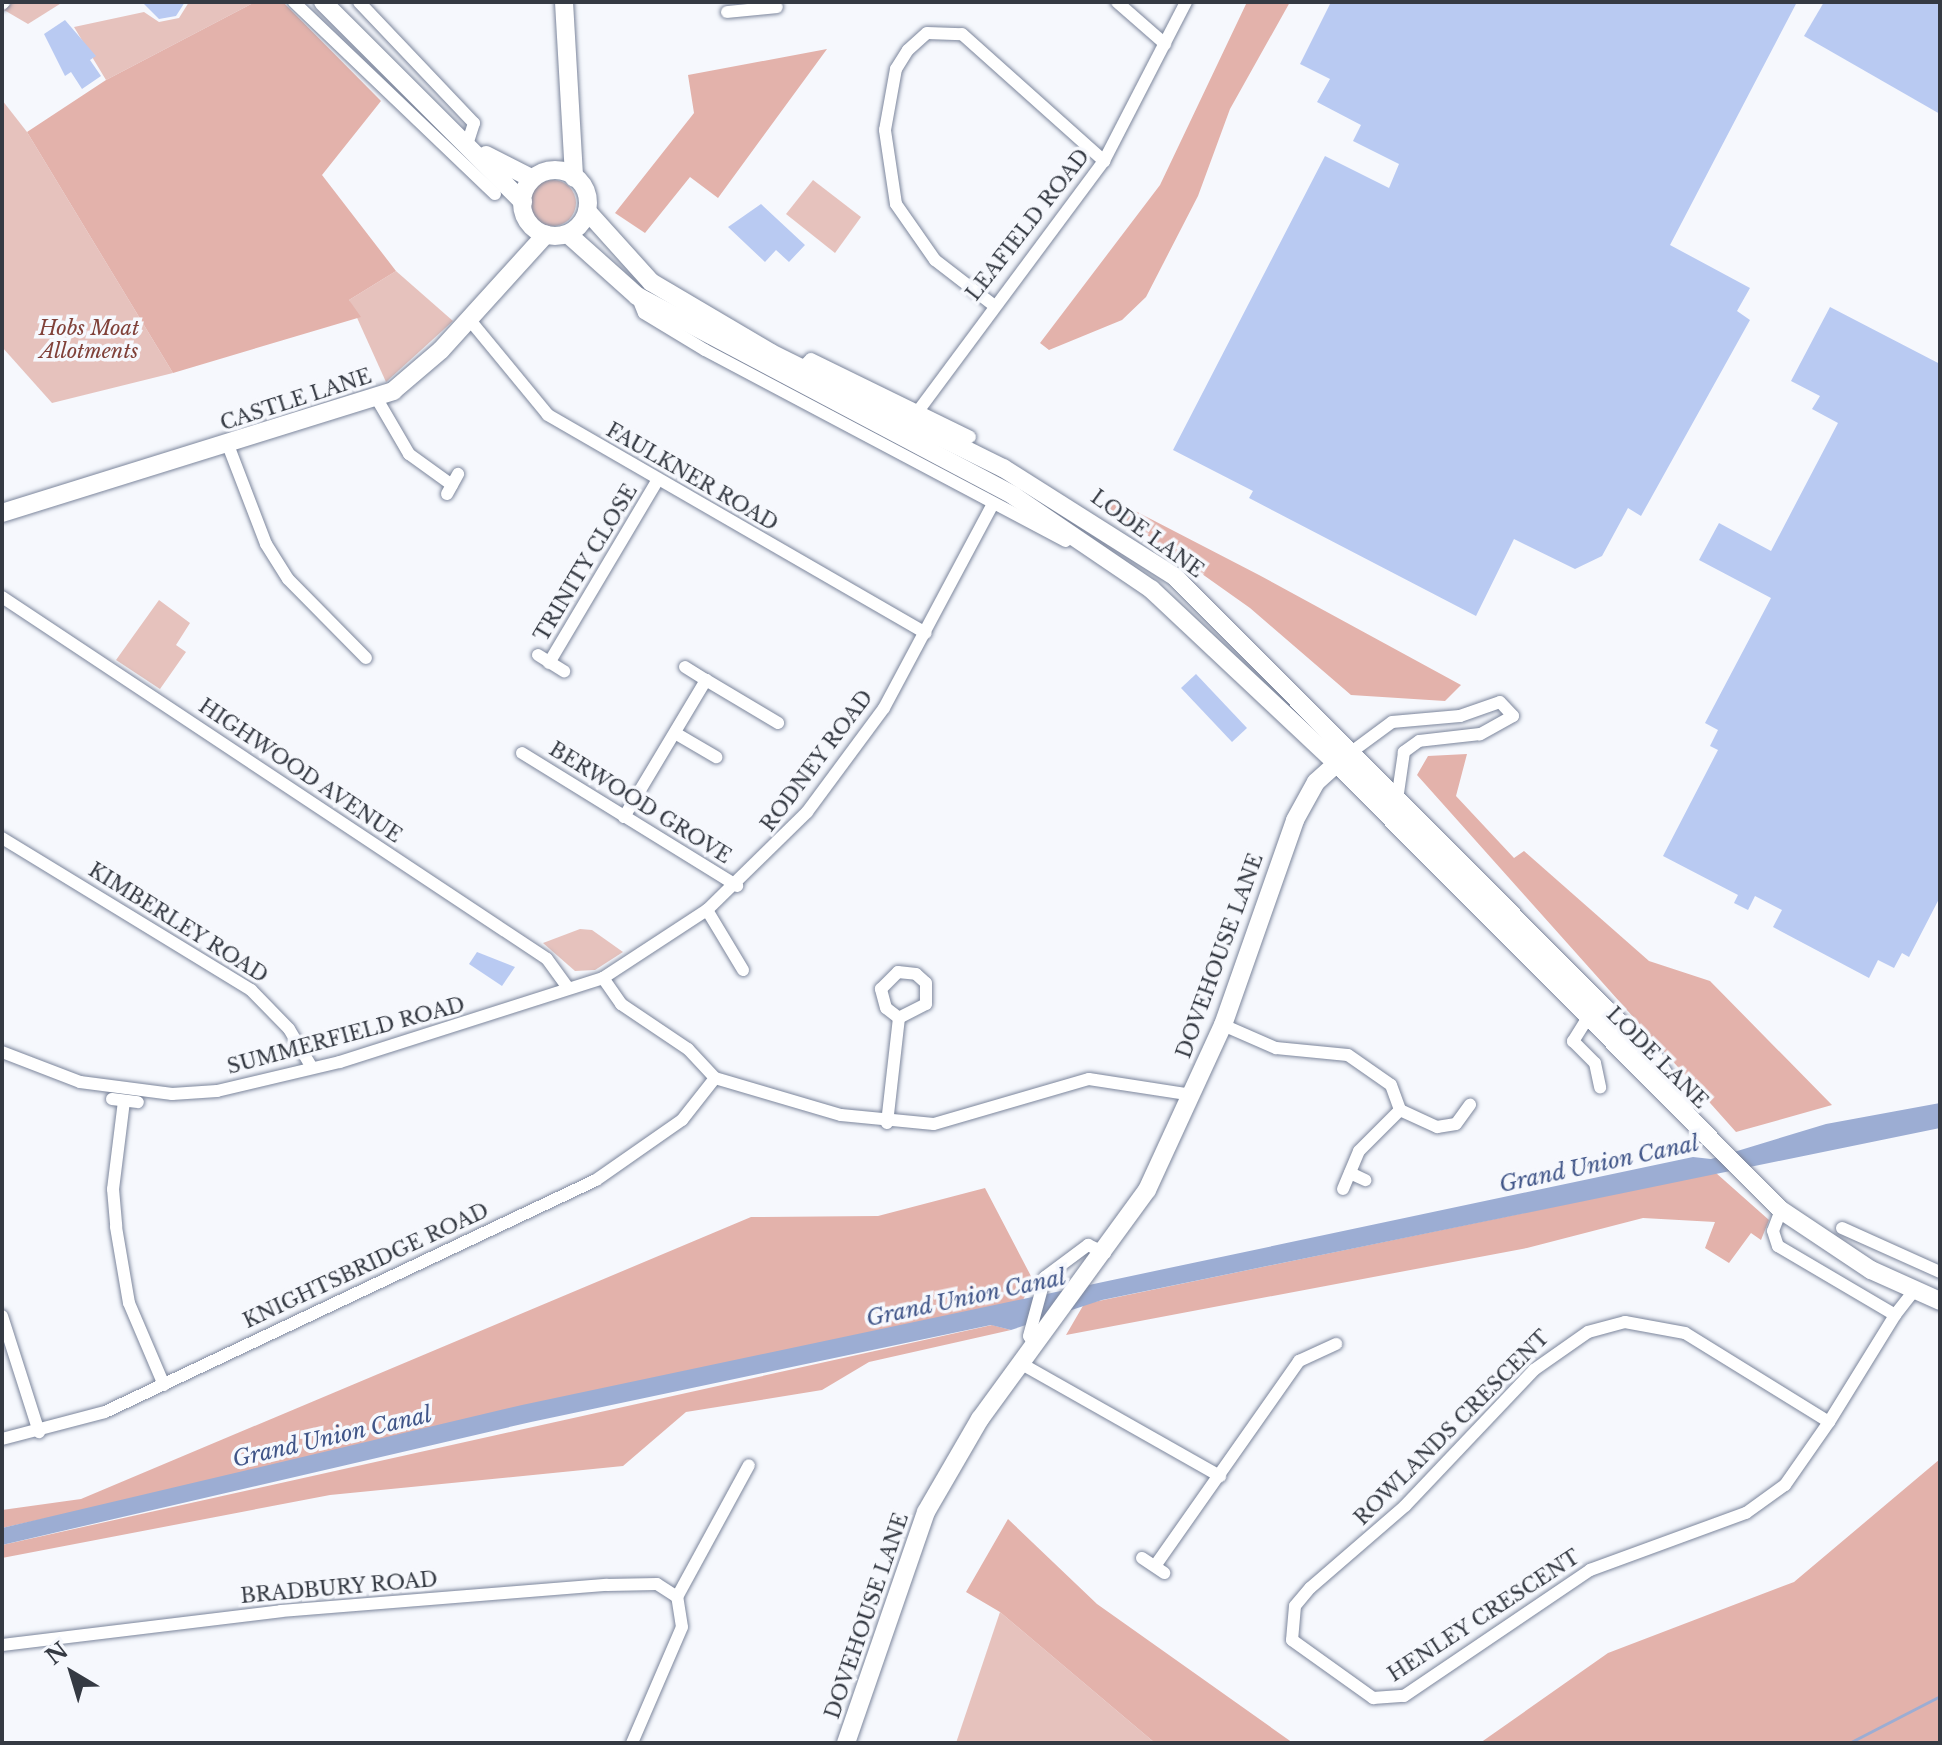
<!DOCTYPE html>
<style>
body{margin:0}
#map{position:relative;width:1942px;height:1745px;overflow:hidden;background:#f6f8fd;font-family:"Libre Baskerville",serif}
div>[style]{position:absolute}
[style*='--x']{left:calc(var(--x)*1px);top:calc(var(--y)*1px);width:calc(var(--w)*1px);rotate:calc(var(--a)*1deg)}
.green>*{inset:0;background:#e6c2bd}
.round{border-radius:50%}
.forest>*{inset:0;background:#e3b2ab}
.water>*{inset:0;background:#9cadd3}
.stream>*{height:3px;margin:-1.5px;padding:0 1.5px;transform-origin:1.5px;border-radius:1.5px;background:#9cadd3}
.building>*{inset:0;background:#b9caf2}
.roads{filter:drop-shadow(0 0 2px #7c869c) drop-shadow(0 0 2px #7c869c)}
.street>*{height:12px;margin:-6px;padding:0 6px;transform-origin:6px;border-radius:6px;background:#fff}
.secondary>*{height:18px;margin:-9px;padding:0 9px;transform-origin:9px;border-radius:9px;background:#fff}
.secondary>.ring{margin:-9px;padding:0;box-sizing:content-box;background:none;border:18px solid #fff;border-radius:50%}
span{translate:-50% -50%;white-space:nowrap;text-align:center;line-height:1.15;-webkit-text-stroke:7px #f6f8fd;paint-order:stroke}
.street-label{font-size:20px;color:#353a43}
.park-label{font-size:20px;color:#804139;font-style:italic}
.water-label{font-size:22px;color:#405588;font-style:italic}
.frame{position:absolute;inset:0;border:4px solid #353a43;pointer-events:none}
.north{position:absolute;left:32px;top:1633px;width:80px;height:80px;-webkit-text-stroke:6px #f6f8fd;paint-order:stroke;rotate:322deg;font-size:22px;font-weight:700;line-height:32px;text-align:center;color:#353a43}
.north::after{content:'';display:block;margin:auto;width:28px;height:36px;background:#353a43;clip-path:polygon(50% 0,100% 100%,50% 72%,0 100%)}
</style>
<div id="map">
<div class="green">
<div style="clip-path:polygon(13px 2px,63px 2px,28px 24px,4px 10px)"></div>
<div style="clip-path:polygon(189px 2px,255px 2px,106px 80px,74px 27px,144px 12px,159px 22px,179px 18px)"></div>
<div style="clip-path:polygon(2px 100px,27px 132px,173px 373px,52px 403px,2px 347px)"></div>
<div style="clip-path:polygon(813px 180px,861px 217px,835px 253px,786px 214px)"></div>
<div class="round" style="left:530px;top:180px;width:46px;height:46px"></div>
<div style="clip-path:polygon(396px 271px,453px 321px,386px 382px,349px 300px)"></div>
<div style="clip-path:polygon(159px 600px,190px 623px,176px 645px,186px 652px,160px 689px,116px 660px)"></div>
<div style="clip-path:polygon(580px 929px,592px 930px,623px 952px,595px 970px,575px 971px,543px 943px)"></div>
<div style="clip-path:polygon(1000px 1612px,1155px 1743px,956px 1743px)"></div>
</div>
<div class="forest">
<div style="clip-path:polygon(255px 2px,283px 2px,381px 101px,322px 175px,396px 271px,349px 300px,361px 317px,173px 373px,27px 132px,106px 80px)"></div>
<div style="clip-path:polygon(1247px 2px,1290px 2px,1230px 109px,1198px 196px,1146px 297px,1122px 320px,1049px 350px,1040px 343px,1160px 185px)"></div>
<div style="clip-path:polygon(827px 49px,718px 198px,690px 177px,645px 233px,615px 213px,694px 113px,688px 75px)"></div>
<div style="clip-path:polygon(1116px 501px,1259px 575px,1461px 685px,1445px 701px,1351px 695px,1250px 608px,1109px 508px)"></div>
<div style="clip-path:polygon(1467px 754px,1456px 796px,1514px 858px,1524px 851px,1649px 961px,1710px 981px,1832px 1105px,1736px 1132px,1417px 775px,1428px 756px)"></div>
<div style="clip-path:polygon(1716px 1173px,1769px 1220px,1761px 1240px,1751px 1233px,1729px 1263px,1705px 1248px,1715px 1222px,1643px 1218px,1527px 1248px,1066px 1335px,1084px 1304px)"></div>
<div style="clip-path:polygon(985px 1188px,1033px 1280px,1021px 1304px,2px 1528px,2px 1510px,81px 1499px,751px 1217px,878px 1216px)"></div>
<div style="clip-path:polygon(992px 1325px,1011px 1330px,869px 1362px,822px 1390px,686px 1412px,623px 1466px,330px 1495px,2px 1558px,2px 1545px)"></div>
<div style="clip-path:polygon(1940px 1459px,1940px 1743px,1480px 1743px,1608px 1653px,1794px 1582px)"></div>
<div style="clip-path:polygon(1008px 1519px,1097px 1604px,1293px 1743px,1155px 1743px,1000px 1612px,966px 1592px)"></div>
</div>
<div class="water">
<div style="clip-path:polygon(1940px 1103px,1940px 1128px,1102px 1300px,1011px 1330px,991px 1325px,531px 1422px,2px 1545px,2px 1528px,522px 1405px,1693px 1157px,1711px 1159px,1826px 1124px)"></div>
</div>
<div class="stream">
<div style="--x:1849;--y:1743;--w:102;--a:-27.3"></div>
</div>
<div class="building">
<div style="clip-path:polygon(142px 2px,185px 2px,176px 16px,159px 19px)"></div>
<div style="clip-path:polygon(1331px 2px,1797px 2px,1670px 245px,1750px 288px,1737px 311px,1750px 320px,1641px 516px,1628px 508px,1602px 556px,1575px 569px,1514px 539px,1476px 616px,1249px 498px,1253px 491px,1173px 450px,1325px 156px,1389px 188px,1399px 164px,1353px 141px,1361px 125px,1317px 102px,1330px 79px,1300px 64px)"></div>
<div style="clip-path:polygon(1824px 2px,1940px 2px,1940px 114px,1804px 36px)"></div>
<div style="clip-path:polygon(65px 20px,96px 56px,90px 60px,101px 76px,82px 89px,71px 72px,65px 76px,44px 34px)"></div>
<div style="clip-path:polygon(761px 204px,805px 245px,789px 262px,776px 250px,765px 262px,728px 227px)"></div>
<div style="clip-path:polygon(1830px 307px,1940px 364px,1940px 897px,1909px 957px,1902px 953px,1894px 968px,1878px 960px,1869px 978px,1773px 927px,1782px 910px,1755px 896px,1748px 910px,1734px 903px,1738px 895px,1663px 856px,1718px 750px,1710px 746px,1718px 730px,1705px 723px,1771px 598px,1699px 560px,1719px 523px,1771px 551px,1838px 423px,1812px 409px,1820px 396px,1791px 381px)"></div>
<div style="clip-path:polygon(1196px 674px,1247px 728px,1232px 742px,1181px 688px)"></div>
<div style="clip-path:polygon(477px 952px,515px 967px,502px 986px,469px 964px)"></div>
</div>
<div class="roads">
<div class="street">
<div style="--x:294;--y:2;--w:278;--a:43.7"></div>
<div style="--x:359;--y:2;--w:167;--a:46.5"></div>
<div style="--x:474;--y:123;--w:20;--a:108"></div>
<div style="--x:1117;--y:2;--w:64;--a:41.2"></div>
<div style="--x:2;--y:4;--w:3;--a:-45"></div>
<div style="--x:727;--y:12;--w:50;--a:-5.7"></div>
<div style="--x:637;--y:296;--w:18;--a:68"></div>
<div style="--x:644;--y:313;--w:71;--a:31.2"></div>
<div style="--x:705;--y:350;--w:408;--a:27.9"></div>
<div style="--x:992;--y:304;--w:72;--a:-142.3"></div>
<div style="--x:935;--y:260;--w:68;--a:-124.9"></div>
<div style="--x:896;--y:204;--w:75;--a:-98.5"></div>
<div style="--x:885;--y:130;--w:62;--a:-79.8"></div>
<div style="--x:896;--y:69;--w:22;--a:-58"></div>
<div style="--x:908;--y:50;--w:25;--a:-42"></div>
<div style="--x:927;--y:33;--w:35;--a:2"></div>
<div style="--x:962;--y:34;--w:191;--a:41.8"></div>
<div style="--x:469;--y:319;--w:124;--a:50.5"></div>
<div style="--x:548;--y:415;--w:436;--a:30"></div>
<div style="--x:803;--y:367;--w:11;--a:-45"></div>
<div style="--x:811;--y:359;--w:177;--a:26.1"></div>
<div style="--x:377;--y:399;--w:64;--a:59.8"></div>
<div style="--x:409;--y:454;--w:53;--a:35.8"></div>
<div style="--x:907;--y:426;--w:330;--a:-53.4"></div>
<div style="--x:1104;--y:161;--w:179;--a:-62.7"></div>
<div style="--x:228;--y:445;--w:106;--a:69"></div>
<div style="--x:266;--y:544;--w:41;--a:57.8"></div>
<div style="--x:288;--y:579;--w:111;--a:45.4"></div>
<div style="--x:447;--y:494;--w:23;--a:-61"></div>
<div style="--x:2;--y:597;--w:654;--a:33.59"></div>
<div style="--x:547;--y:959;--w:34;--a:54"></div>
<div style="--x:538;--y:655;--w:31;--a:32"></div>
<div style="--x:549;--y:663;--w:209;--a:-59.3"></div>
<div style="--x:685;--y:667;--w:25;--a:32"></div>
<div style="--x:675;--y:733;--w:48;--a:30.3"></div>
<div style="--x:522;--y:753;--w:253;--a:31.7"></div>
<div style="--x:1350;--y:753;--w:52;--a:-36.4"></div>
<div style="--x:1392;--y:722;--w:68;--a:-5"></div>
<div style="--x:1460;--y:716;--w:42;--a:-19.3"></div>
<div style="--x:1500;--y:702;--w:19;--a:47"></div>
<div style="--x:1513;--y:716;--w:38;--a:151"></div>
<div style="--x:1480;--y:734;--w:61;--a:173.5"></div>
<div style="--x:1419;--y:741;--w:19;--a:144"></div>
<div style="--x:1404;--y:752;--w:49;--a:98.3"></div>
<div style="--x:624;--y:817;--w:160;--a:-59.1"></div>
<div style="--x:706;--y:680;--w:84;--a:30.8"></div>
<div style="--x:2;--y:838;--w:292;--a:31.4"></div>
<div style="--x:251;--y:990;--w:54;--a:45.7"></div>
<div style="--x:289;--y:1029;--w:43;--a:59.3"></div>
<div style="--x:707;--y:910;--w:70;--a:59"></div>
<div style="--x:603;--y:978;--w:32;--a:55"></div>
<div style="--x:621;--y:1004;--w:81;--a:33.9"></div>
<div style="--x:688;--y:1049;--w:40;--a:47"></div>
<div style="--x:715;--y:1078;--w:131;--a:16.4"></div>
<div style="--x:841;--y:1115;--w:93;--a:5.5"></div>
<div style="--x:934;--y:1124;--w:161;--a:-16.2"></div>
<div style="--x:1089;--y:1079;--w:104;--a:8.8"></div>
<div style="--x:1592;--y:1011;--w:36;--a:122"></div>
<div style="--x:1573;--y:1041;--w:31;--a:45"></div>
<div style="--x:1595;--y:1063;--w:25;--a:78"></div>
<div style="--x:1223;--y:1025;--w:58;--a:23.5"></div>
<div style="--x:1276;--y:1048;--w:72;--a:5.6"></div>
<div style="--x:1348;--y:1055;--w:52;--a:34.9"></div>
<div style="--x:1391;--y:1085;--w:27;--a:70"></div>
<div style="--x:1400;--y:1110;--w:41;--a:24.7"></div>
<div style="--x:1437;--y:1127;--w:19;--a:-9"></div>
<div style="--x:1456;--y:1124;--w:24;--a:-54"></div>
<div style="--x:2;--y:1052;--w:84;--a:21"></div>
<div style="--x:80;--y:1082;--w:93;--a:7.4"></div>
<div style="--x:172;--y:1094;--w:45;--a:-3.8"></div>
<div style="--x:217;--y:1091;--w:126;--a:-13.3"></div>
<div style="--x:340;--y:1062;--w:276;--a:-17.7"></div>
<div style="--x:603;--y:978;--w:124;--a:-33.2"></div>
<div style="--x:707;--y:910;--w:140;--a:-44.4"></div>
<div style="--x:807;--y:812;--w:129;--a:-53.5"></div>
<div style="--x:884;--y:708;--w:229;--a:-61.9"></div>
<div style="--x:112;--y:1099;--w:26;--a:7"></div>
<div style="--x:124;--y:1101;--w:89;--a:97.1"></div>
<div style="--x:113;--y:1189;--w:38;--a:85"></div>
<div style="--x:116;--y:1227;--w:77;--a:80.3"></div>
<div style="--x:129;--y:1303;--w:89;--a:66.9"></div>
<div style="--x:887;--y:1123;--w:106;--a:-83.5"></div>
<div style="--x:899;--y:1018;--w:16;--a:-142"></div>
<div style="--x:886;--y:1008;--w:20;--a:-105"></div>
<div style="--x:881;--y:989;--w:24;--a:-45"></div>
<div style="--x:898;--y:972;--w:18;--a:6"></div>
<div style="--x:916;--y:974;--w:13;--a:42"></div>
<div style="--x:926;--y:983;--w:21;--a:90"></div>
<div style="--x:926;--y:1004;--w:30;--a:153"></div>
<div style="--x:1350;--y:1173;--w:17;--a:25"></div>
<div style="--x:1343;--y:1189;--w:41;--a:-67.2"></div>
<div style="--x:1359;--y:1151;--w:58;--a:-45"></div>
<div style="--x:1781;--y:1210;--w:22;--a:111"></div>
<div style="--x:1773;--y:1231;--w:16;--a:72"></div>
<div style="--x:1778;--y:1246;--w:136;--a:30.5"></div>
<div style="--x:1842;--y:1228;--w:107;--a:24.2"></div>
<div style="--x:2;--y:1316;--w:122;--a:72.3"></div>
<div style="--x:1034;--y:1344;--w:9;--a:-122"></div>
<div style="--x:1029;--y:1336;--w:61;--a:-74.8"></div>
<div style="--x:1045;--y:1277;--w:54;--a:-36.7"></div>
<div style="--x:1088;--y:1245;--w:19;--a:25"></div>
<div style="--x:1020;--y:1363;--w:230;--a:29.5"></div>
<div style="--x:1829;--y:1422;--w:169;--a:-148.3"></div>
<div style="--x:1685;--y:1333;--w:61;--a:-169.6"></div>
<div style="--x:1625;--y:1322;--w:38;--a:165"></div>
<div style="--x:1588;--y:1332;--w:66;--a:144.9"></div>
<div style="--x:1534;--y:1370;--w:187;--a:133.5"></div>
<div style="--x:1405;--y:1506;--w:125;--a:139.2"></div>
<div style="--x:1310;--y:1588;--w:23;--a:130"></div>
<div style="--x:1295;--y:1606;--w:34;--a:95"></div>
<div style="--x:1292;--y:1640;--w:100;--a:35.6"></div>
<div style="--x:1373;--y:1698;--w:31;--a:-4"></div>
<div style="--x:1404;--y:1696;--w:225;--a:-34.1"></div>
<div style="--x:1590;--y:1570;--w:166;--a:-20.1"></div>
<div style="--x:1746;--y:1513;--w:48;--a:-35.7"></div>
<div style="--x:1785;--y:1485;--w:77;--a:-55.1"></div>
<div style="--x:1829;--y:1422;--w:126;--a:-58.3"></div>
<div style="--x:1895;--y:1315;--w:31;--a:-52"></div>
<div style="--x:2;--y:1439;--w:106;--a:-14.7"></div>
<div style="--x:105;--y:1412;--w:543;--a:-25.29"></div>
<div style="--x:596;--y:1180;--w:105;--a:-34.9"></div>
<div style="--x:682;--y:1120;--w:53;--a:-51.8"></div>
<div style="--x:1142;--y:1558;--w:27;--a:34"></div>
<div style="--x:1155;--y:1566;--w:251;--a:-54.9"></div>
<div style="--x:1299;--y:1361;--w:41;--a:-24.7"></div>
<div style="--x:2;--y:1645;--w:281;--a:-6.9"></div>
<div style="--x:281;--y:1611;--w:327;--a:-4.6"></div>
<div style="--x:607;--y:1585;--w:50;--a:-1.1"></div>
<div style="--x:657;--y:1584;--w:24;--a:33"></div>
<div style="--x:632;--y:1743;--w:126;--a:-66.7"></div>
<div style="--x:682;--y:1627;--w:30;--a:-99"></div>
<div style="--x:677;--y:1597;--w:150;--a:-61.4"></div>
</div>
<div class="secondary">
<div style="--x:323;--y:2;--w:283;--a:45"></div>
<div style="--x:564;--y:2;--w:176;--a:86.7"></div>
<div style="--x:486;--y:155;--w:48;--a:27.1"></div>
<div class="ring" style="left:522px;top:170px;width:48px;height:48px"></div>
<div style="--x:587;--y:211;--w:96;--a:48"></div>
<div style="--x:651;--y:282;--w:139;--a:30.6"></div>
<div style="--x:771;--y:353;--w:259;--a:26.4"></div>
<div style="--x:1003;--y:468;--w:202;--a:32.3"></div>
<div style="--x:1174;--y:576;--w:677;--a:45.06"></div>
<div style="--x:1652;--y:1055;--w:63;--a:58.6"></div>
<div style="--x:570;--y:236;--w:90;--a:41.8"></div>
<div style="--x:637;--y:296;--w:427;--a:27.9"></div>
<div style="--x:1014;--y:496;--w:166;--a:34.2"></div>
<div style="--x:1151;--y:589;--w:253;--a:43.2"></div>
<div style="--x:1335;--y:762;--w:632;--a:45.13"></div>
<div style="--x:1781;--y:1210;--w:108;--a:33.7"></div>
<div style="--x:1871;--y:1270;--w:76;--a:24.2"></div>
<div style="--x:2;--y:513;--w:410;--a:-17.3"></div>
<div style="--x:393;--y:391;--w:63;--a:-40.5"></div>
<div style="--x:441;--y:350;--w:156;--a:-47.8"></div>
<div style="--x:846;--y:1743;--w:244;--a:-70.9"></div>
<div style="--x:926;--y:1512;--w:108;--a:-59.9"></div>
<div style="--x:980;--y:1419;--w:283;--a:-53.9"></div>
<div style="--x:1147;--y:1190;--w:182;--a:-65.3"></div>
<div style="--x:1223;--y:1025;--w:217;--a:-70.6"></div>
<div style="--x:1295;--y:820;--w:43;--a:-61.1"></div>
<div style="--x:1316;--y:782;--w:38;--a:-42"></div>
</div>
</div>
<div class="street-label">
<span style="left:1028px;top:225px;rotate:-52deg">LEAFIELD ROAD</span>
<span style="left:296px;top:400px;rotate:-18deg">CASTLE LANE</span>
<span style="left:692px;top:477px;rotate:30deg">FAULKNER ROAD</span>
<span style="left:1147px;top:534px;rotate:36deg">LODE LANE</span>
<span style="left:586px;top:563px;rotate:-59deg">TRINITY CLOSE</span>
<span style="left:817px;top:761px;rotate:-53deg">RODNEY ROAD</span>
<span style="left:300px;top:771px;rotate:34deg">HIGHWOOD AVENUE</span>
<span style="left:640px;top:803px;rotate:32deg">BERWOOD GROVE</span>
<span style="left:178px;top:923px;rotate:32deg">KIMBERLEY ROAD</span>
<span style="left:1220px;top:956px;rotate:-70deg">DOVEHOUSE LANE</span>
<span style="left:346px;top:1036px;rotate:-15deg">SUMMERFIELD ROAD</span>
<span style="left:1657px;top:1058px;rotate:45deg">LODE LANE</span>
<span style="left:366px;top:1266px;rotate:-25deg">KNIGHTSBRIDGE ROAD</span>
<span style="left:1452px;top:1428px;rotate:-45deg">ROWLANDS CRESCENT</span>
<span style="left:339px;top:1588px;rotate:-5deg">BRADBURY ROAD</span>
<span style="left:867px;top:1616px;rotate:-71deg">DOVEHOUSE LANE</span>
<span style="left:1484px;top:1616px;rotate:-33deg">HENLEY CRESCENT</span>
</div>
<div class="park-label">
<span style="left:89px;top:340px">Hobs Moat<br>Allotments</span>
</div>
<div class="water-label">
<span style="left:1599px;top:1164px;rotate:-12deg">Grand Union Canal</span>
<span style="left:966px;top:1298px;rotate:-12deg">Grand Union Canal</span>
<span style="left:332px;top:1437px;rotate:-13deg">Grand Union Canal</span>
</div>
<div class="frame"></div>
<div class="north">N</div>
</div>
